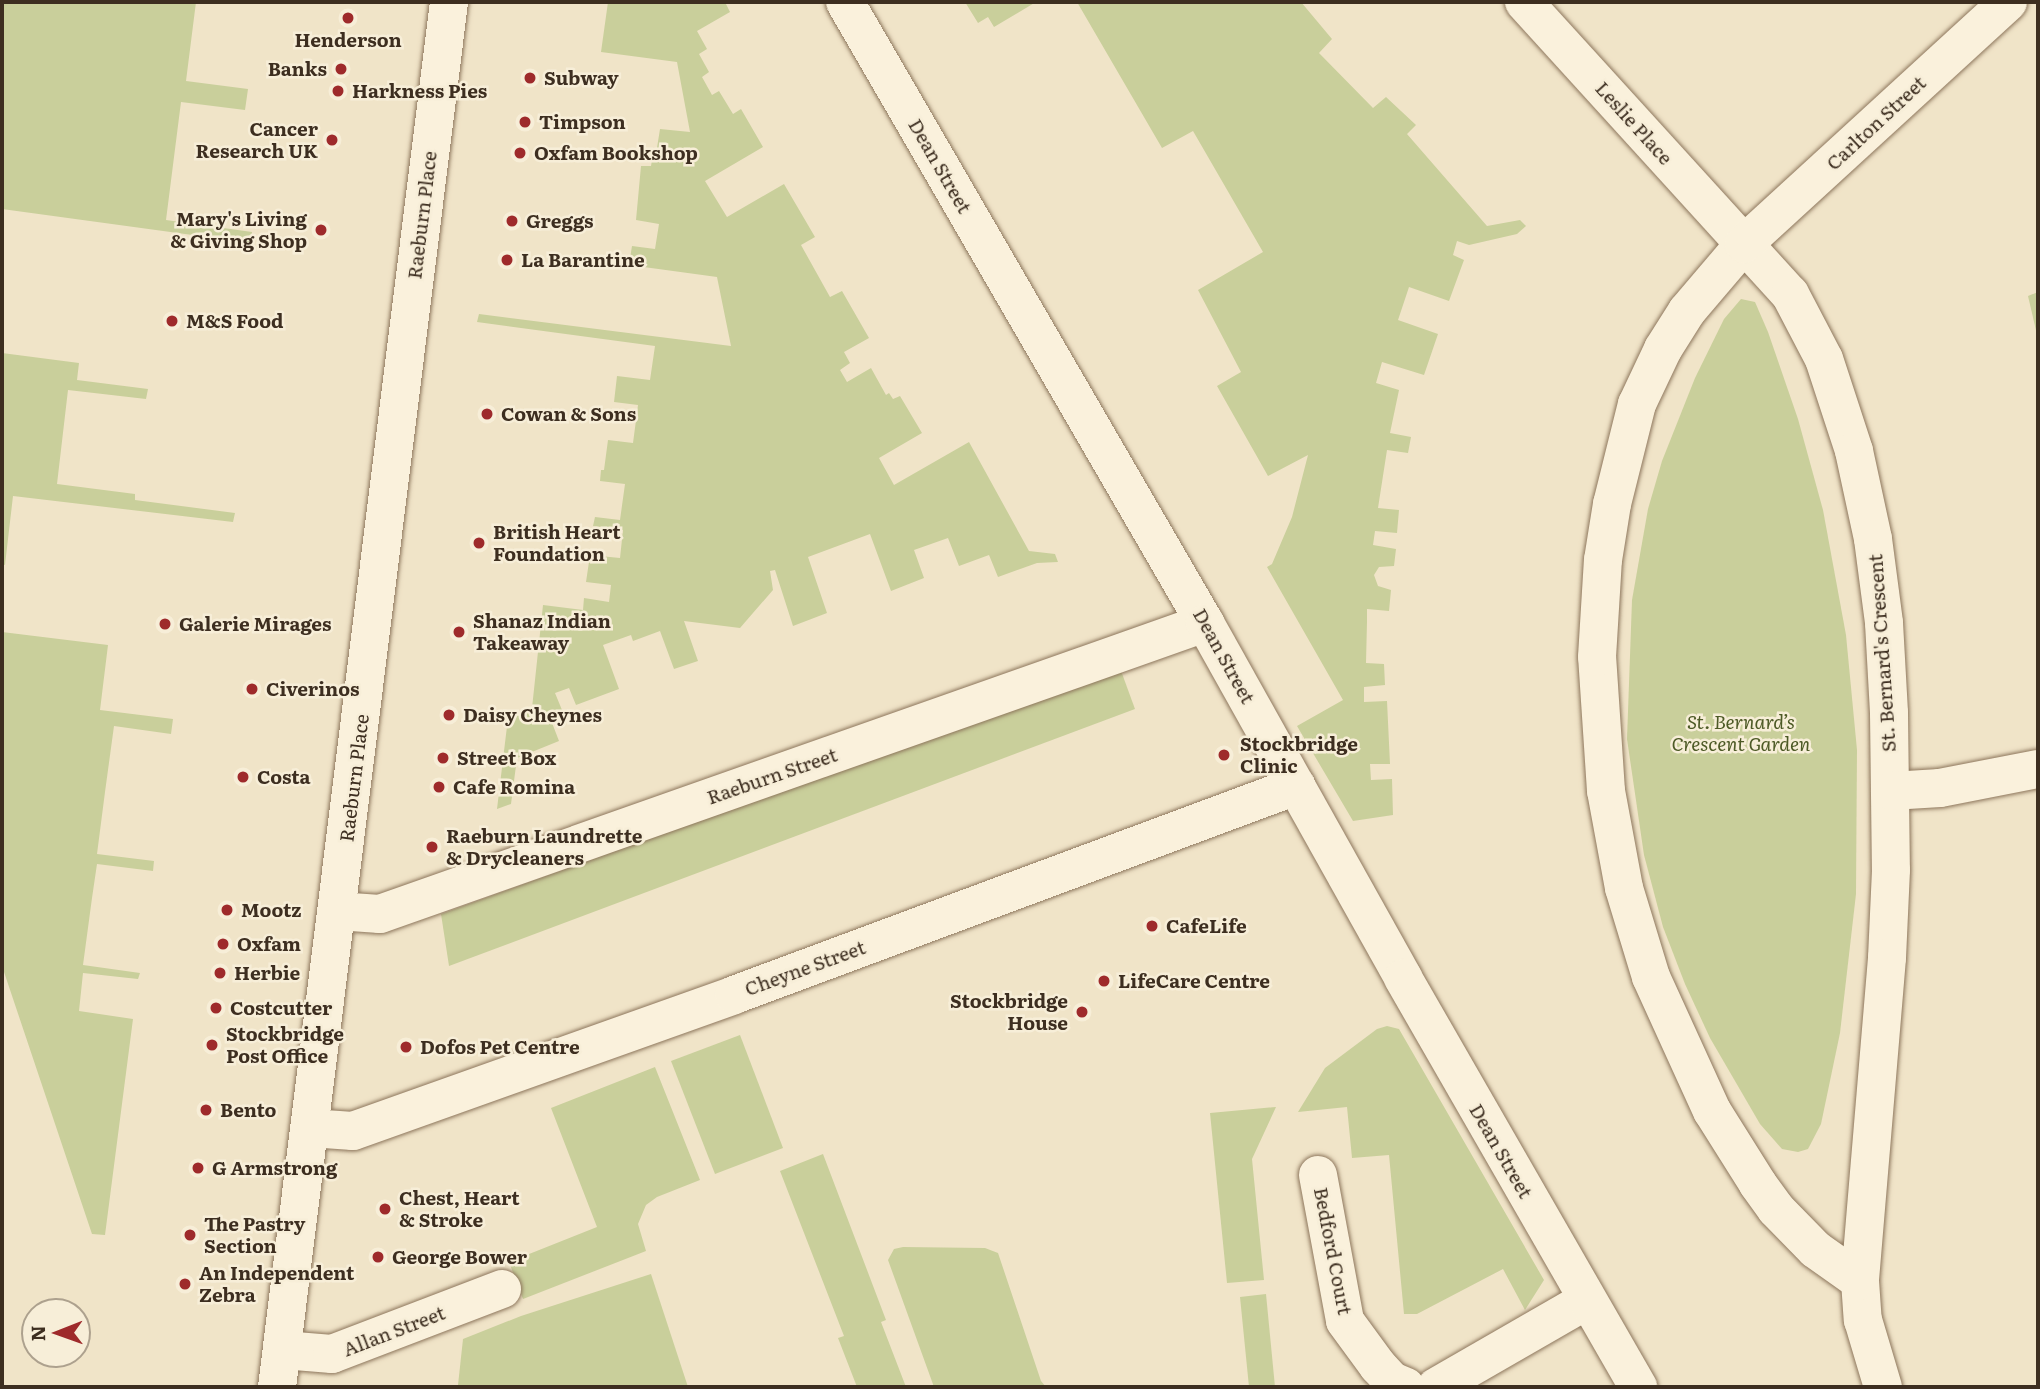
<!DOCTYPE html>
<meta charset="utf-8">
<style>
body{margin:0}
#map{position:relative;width:2040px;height:1389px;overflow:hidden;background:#f0e4c8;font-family:Literata,serif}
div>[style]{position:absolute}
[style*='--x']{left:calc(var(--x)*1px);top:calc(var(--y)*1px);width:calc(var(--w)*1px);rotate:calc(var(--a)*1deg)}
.green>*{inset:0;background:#c9cf9b}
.roads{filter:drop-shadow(0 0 2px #8d765c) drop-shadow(0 0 2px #8d765c)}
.minor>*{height:38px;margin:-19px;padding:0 19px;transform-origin:19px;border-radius:19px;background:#faf1dc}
.tertiary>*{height:38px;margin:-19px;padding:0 19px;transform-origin:19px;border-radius:19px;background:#faf1dc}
.secondary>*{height:38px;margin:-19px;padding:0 19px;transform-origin:19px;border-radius:19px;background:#faf1dc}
.dots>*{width:19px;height:19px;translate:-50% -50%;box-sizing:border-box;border:4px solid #f7eed8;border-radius:50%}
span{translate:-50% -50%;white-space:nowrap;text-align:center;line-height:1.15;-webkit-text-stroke:5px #f7eed8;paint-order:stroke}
.poi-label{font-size:19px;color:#3d2e20;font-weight:700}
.right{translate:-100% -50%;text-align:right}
.left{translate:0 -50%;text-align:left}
.street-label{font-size:19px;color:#3d2e20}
.park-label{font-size:19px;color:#4d5a26;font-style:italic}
.frame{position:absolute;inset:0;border:4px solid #3d2e20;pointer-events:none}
.north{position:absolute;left:21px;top:1298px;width:70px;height:70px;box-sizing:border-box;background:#f7eed8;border:2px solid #ada18e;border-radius:50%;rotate:269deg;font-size:19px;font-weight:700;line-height:28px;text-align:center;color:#3d2e20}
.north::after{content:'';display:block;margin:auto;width:24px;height:32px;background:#9e2a2b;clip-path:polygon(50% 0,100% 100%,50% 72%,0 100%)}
</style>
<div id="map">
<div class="green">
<div style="clip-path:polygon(2px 2px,196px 2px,186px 81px,248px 89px,245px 110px,181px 102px,166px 220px,252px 232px,251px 243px,2px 209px)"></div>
<div style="clip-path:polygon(608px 2px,725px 2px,730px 12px,697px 31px,707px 49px,699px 54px,709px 72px,702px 77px,712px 95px,719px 91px,733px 114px,741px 109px,763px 147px,705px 181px,727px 217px,784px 184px,815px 237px,801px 245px,830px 297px,842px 291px,869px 338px,844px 352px,850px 363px,840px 370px,847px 382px,871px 368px,886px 395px,889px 393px,893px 399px,900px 396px,922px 433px,879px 458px,894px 485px,969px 442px,1029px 551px,1055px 554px,1058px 562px,1037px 563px,998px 577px,989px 555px,959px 566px,948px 538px,914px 550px,924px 578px,891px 591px,870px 534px,808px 557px,827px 613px,793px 626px,775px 570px,770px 571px,773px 590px,740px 628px,684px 621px,698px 661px,674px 669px,660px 631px,633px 641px,631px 635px,603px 645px,619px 689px,576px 705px,569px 688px,555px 693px,562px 710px,549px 715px,559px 741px,517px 758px,511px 804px,497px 809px,508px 718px,532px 708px,543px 605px,583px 610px,584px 598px,609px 602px,611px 585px,586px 582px,590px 555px,620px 558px,623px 530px,593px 526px,595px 517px,620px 520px,625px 484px,600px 481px,601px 470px,604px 470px,608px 440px,633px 443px,638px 405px,614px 402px,617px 376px,650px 380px,655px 346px,477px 322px,479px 314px,731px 346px,717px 277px,629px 265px,632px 246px,655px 249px,659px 224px,636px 220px,641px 166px,651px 166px,653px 154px,656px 154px,660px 129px,690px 132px,677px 62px,601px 52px)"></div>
<div style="clip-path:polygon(965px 2px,1036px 2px,994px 27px,988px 17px,978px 23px)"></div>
<div style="clip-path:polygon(1077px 2px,1301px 2px,1332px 39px,1319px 53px,1373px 108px,1386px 97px,1416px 125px,1407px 134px,1487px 226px,1520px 220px,1526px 226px,1517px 234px,1469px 245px,1457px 241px,1453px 255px,1464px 260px,1449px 301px,1409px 287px,1398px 320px,1438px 334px,1424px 375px,1382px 362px,1376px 383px,1399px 390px,1390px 433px,1411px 437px,1408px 453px,1387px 450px,1378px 508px,1399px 510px,1397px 533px,1375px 531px,1373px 545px,1396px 549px,1394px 566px,1379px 567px,1374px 575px,1378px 586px,1391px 590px,1389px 611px,1367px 609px,1367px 622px,1366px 663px,1384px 664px,1385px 685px,1364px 687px,1364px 702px,1387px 701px,1390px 764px,1370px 764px,1371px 780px,1392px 779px,1393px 815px,1353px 821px,1297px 726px,1343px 700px,1267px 567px,1272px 564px,1292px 517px,1308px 455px,1268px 476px,1217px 386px,1241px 372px,1198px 290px,1263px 252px,1193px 131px,1162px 148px)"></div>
<div style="clip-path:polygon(2038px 292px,2038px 339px,2028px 296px)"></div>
<div style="clip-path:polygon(1741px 299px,1755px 302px,1768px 332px,1798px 419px,1823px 510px,1846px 635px,1857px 750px,1856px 894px,1840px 1033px,1821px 1124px,1808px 1149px,1798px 1152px,1782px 1149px,1760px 1124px,1710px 1038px,1685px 984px,1663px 927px,1644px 855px,1627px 739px,1632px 600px,1648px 509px,1662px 461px,1695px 378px,1724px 319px)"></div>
<div style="clip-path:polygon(2px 353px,79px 363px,77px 380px,148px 389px,146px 399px,68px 390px,57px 484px,135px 494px,135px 500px,235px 513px,233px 522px,13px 496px,5px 565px,2px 564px)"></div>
<div style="clip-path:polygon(2px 632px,108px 645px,100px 710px,173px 719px,171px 734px,114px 726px,105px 792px,97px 854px,154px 861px,153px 871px,97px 864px,92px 898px,83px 965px,140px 973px,138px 979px,83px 973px,79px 1011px,133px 1019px,105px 1235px,92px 1234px,2px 966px)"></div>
<div style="clip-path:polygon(1120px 668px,1135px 709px,449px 966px,441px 914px)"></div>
<div style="clip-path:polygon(1387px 1026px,1399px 1029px,1544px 1280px,1525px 1310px,1503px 1269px,1417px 1314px,1404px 1314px,1389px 1155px,1352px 1158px,1347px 1107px,1298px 1112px,1325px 1068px,1377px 1029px)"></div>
<div style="clip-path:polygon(740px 1035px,783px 1148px,715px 1174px,671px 1061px)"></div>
<div style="clip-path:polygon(655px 1067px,700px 1180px,657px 1197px,646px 1205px,638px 1224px,646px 1251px,523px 1299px,509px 1262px,597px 1227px,551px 1108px)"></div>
<div style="clip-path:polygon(1276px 1107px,1252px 1159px,1264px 1280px,1227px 1283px,1210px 1113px)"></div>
<div style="clip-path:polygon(823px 1154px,886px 1320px,881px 1322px,906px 1387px,857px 1387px,838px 1338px,844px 1336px,780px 1171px)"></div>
<div style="clip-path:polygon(903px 1247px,985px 1248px,998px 1253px,1041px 1381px,1046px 1387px,934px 1387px,888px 1260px,894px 1249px)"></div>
<div style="clip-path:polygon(651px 1274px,688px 1387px,458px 1385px,463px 1339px,521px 1316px)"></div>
<div style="clip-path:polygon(1266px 1294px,1275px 1387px,1249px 1387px,1240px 1297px)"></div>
</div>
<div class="roads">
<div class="minor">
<div style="--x:1524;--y:2;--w:395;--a:47.7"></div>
<div style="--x:1790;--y:294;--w:73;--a:62.4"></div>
<div style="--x:1824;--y:359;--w:97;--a:71.9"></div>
<div style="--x:1854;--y:451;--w:90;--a:77.8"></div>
<div style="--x:1873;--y:539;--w:85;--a:82.5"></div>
<div style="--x:1884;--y:623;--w:90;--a:86.8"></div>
<div style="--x:1889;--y:713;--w:157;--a:89.3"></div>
<div style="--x:1891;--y:870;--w:88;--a:92.6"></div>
<div style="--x:1887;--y:958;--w:324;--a:94.8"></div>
<div style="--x:1860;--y:1281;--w:39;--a:86"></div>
<div style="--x:1863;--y:1320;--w:70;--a:73.4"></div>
<div style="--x:1891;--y:791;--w:49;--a:-3.5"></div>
<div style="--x:1940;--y:788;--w:100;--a:-11"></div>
<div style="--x:337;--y:911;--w:43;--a:4"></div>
<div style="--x:380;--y:914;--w:875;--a:-19.43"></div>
<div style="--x:310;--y:1128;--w:43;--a:4"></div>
<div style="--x:353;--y:1131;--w:405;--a:-19.6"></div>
<div style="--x:734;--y:995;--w:600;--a:-20.4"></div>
<div style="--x:1318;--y:1175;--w:148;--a:79.5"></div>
<div style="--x:1345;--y:1321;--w:56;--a:53.7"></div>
<div style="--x:1378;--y:1366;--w:21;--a:47"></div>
<div style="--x:1392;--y:1381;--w:15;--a:23"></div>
<div style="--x:1860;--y:1281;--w:55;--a:-144.6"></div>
<div style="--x:1815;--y:1249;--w:56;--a:-134.3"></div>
<div style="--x:1776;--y:1209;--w:31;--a:-126"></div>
<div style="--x:1758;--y:1184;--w:86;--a:-122.2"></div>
<div style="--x:1712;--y:1111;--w:147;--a:-114.5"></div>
<div style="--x:1651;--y:977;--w:93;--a:-106.9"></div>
<div style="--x:1624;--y:888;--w:99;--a:-100.5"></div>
<div style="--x:1606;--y:791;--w:134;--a:-93.8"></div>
<div style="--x:1597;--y:657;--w:97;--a:-86.5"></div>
<div style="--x:1603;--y:560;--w:57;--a:-80.9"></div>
<div style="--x:1612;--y:504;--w:103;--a:-76"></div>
<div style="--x:1637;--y:404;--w:61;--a:-64.7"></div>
<div style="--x:1663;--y:349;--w:45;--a:-57.7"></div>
<div style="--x:1687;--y:311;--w:88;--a:-49.6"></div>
<div style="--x:1744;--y:244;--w:358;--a:-42.5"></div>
<div style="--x:283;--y:1350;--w:49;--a:4.7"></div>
<div style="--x:332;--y:1354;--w:182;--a:-20.9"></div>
<div style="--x:1436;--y:1387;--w:174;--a:-29.9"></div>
</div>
<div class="tertiary">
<div style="--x:845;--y:2;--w:718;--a:59.9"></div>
<div style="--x:1205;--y:623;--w:406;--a:60.8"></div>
<div style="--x:1403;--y:978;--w:472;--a:60.1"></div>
</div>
<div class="secondary">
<div style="--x:277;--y:1387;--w:1396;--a:-82.92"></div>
</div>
</div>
<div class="dots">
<div style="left:348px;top:18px;background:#9e2a2b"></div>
<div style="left:341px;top:69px;background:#9e2a2b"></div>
<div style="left:530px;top:78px;background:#9e2a2b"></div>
<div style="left:338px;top:91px;background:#9e2a2b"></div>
<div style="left:525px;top:122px;background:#9e2a2b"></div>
<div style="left:332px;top:140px;background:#9e2a2b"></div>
<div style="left:520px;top:153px;background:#9e2a2b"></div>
<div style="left:512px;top:221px;background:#9e2a2b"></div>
<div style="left:321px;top:230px;background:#9e2a2b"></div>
<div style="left:507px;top:260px;background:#9e2a2b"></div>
<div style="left:172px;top:321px;background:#9e2a2b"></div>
<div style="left:487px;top:414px;background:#9e2a2b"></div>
<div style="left:479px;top:543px;background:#9e2a2b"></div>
<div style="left:165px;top:624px;background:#9e2a2b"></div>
<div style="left:459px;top:632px;background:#9e2a2b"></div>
<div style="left:252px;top:689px;background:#9e2a2b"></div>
<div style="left:449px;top:715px;background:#9e2a2b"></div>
<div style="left:1224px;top:755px;background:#9e2a2b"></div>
<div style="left:443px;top:758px;background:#9e2a2b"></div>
<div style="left:243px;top:777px;background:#9e2a2b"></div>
<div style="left:439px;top:787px;background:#9e2a2b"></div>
<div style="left:432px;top:847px;background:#9e2a2b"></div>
<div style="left:227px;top:910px;background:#9e2a2b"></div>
<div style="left:1152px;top:926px;background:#9e2a2b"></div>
<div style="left:223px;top:944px;background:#9e2a2b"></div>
<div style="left:220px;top:973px;background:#9e2a2b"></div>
<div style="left:1104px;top:981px;background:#9e2a2b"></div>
<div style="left:216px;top:1008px;background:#9e2a2b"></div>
<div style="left:1082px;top:1012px;background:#9e2a2b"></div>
<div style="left:212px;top:1045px;background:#9e2a2b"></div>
<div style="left:406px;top:1047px;background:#9e2a2b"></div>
<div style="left:206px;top:1110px;background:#9e2a2b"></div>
<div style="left:198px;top:1168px;background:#9e2a2b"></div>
<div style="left:385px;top:1209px;background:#9e2a2b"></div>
<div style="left:190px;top:1235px;background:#9e2a2b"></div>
<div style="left:378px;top:1257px;background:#9e2a2b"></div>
<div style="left:185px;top:1284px;background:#9e2a2b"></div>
</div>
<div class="poi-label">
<span style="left:348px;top:40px">Henderson</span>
<span class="right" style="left:327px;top:69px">Banks</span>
<span class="left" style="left:544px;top:78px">Subway</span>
<span class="left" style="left:352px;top:91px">Harkness Pies</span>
<span class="left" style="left:539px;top:122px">Timpson</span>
<span class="right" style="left:318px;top:140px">Cancer<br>Research UK</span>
<span class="left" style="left:534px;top:153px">Oxfam Bookshop</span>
<span class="right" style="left:307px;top:230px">Mary's Living<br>&amp; Giving Shop</span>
<span class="left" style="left:526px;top:221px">Greggs</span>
<span class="left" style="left:521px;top:260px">La Barantine</span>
<span class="left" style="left:186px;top:321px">M&amp;S Food</span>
<span class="left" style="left:501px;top:414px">Cowan &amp; Sons</span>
<span class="left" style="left:493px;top:543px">British Heart<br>Foundation</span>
<span class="left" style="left:473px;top:632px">Shanaz Indian<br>Takeaway</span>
<span class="left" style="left:179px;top:624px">Galerie Mirages</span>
<span class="left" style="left:266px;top:689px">Civerinos</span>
<span class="left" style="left:463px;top:715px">Daisy Cheynes</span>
<span class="left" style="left:1240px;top:755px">Stockbridge<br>Clinic</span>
<span class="left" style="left:457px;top:758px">Street Box</span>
<span class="left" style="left:257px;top:777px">Costa</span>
<span class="left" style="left:453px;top:787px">Cafe Romina</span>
<span class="left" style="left:446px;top:847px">Raeburn Laundrette<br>&amp; Drycleaners</span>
<span class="left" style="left:241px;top:910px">Mootz</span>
<span class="left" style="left:1166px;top:926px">CafeLife</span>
<span class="left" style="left:237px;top:944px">Oxfam</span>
<span class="left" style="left:234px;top:973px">Herbie</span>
<span class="left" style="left:1118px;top:981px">LifeCare Centre</span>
<span class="right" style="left:1068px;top:1012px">Stockbridge<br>House</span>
<span class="left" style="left:230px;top:1008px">Costcutter</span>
<span class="left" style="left:226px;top:1045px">Stockbridge<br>Post Office</span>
<span class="left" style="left:420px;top:1047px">Dofos Pet Centre</span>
<span class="left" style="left:220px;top:1110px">Bento</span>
<span class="left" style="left:212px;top:1168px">G Armstrong</span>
<span class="left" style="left:399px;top:1209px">Chest, Heart<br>&amp; Stroke</span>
<span class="left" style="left:204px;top:1235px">The Pastry<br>Section</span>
<span class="left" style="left:392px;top:1257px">George Bower</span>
<span class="left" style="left:199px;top:1284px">An Independent<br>Zebra</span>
</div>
<div class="street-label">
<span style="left:1634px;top:123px;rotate:48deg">Leslie Place</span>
<span style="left:1876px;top:123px;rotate:-43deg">Carlton Street</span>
<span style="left:940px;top:166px;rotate:60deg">Dean Street</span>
<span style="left:422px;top:215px;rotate:-83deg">Raeburn Place</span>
<span style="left:1882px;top:653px;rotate:-94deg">St. Bernard's Crescent</span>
<span style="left:1224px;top:656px;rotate:61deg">Dean Street</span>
<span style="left:772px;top:776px;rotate:-19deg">Raeburn Street</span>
<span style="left:354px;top:778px;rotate:-83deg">Raeburn Place</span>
<span style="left:805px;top:968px;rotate:-20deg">Cheyne Street</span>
<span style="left:1501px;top:1151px;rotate:60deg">Dean Street</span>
<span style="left:1333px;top:1251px;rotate:79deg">Bedford Court</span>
<span style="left:394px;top:1331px;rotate:-21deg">Allan Street</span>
</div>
<div class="park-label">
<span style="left:1741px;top:733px">St. Bernard’s<br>Crescent Garden</span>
</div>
<div class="frame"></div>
<div class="north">N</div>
</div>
